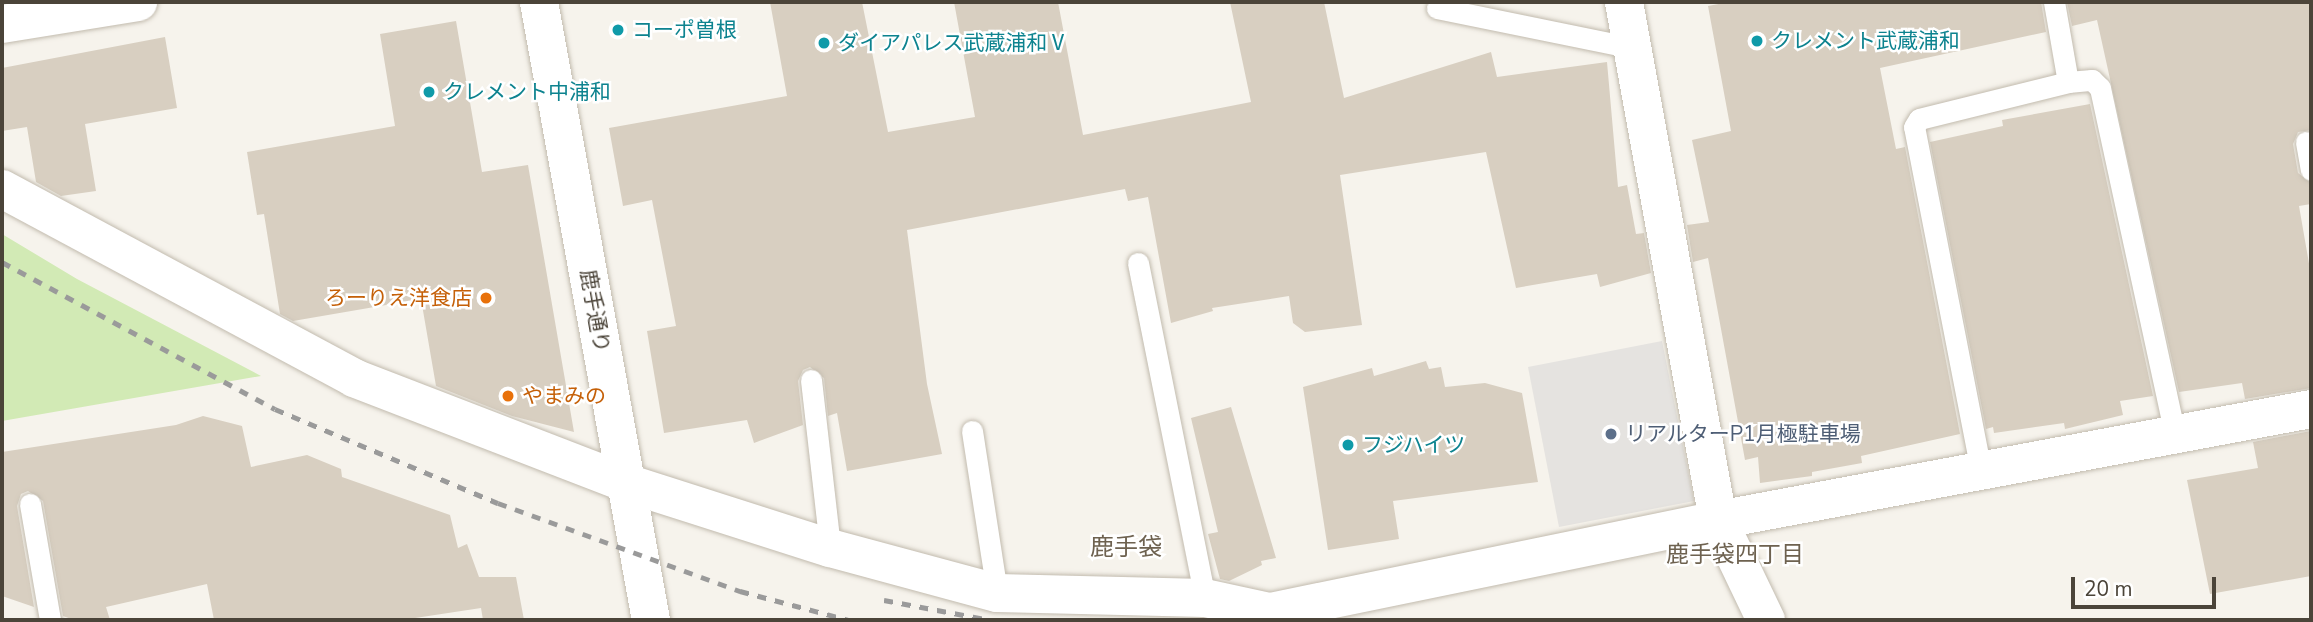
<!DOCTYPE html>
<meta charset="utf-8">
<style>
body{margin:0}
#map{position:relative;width:2313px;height:622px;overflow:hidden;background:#f6f3ec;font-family:"Nunito Sans","Noto Sans JP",sans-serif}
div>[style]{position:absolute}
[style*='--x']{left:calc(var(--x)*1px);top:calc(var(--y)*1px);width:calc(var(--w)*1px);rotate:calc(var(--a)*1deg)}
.green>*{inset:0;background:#d2eab5}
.parking>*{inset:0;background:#e5e3e0}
.building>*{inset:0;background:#d8cfc1}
.roads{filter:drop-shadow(0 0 2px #c2bbae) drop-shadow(0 0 2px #c2bbae)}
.service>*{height:21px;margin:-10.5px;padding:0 10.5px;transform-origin:10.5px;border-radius:10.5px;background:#fff}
.minor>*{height:38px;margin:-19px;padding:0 19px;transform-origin:19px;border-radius:19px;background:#fff}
.tertiary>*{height:38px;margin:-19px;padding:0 19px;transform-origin:19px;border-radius:19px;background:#fff}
.rail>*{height:5px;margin-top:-2.5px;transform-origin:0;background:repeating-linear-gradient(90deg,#9a9a9a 0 9px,transparent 0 18px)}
.dots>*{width:19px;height:19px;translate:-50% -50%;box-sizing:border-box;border:4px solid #fff;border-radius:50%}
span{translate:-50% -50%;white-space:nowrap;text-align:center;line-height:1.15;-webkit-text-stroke:5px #fff;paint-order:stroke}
.culture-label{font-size:21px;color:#0d838f}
.left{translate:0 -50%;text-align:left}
.food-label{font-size:21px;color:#c56008}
.right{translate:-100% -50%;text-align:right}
.street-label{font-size:21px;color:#4b4439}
.service-label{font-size:21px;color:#4e5e75}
.neighbourhood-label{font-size:23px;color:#6e6250}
.quarter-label{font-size:24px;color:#6e6250}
.frame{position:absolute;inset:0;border:4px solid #4b4439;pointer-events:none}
.scale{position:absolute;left:2071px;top:577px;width:145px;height:32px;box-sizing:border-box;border:4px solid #4b4439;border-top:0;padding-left:9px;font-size:21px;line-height:24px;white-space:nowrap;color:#4b4439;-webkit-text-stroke:5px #fff;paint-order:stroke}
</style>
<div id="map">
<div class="green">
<div style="clip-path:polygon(2px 234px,77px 279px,261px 376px,2px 421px)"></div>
</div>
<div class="parking">
<div style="clip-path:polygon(1662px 341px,1694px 501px,1559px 527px,1528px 367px)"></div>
</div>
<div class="building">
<div style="clip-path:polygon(770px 2px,862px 2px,888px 132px,975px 117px,954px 2px,1058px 2px,1083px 135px,1251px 102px,1230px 2px,1324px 2px,1344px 98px,1491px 52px,1497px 77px,1607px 62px,1618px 187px,1627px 185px,1636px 234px,1644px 233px,1651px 273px,1600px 287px,1597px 274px,1516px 288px,1486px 152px,1340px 175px,1362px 325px,1305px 332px,1293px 323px,1289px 296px,1212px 308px,1213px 311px,1171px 323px,1148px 197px,1128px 201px,1125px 189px,907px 230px,927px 384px,942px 454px,847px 471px,837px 413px,828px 416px,824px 378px,810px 367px,803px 370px,798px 381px,803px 425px,754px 443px,747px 420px,664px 433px,647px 331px,676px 326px,652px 200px,623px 206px,609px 128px,787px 96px)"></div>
<div style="clip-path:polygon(1729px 2px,2041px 2px,2046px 32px,1880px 68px,1896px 149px,1905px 147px,1960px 434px,1861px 456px,1862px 463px,1812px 472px,1812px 476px,1760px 483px,1758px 457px,1745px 460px,1708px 258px,1693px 262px,1687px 225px,1709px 222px,1692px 140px,1731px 131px,1708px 6px)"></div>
<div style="clip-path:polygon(2067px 2px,2311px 2px,2311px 130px,2298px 132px,2293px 144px,2298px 173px,2311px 183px,2311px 204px,2299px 206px,2311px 275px,2311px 388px,2245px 399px,2242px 383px,2179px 392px,2097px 20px,2072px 26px)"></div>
<div style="clip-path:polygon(456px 21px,482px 172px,528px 165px,574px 432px,512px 416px,436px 386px,421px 299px,293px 321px,280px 314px,264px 214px,257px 215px,247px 152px,395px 126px,380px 34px)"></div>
<div style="clip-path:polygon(165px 37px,177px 108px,85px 124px,96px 191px,61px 196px,36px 182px,27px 127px,2px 131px,2px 68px)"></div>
<div style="clip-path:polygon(2090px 104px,2153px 396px,2120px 401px,2123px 415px,2065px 429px,2064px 423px,1994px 433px,1993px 427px,1986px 429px,1930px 142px,2003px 126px,2002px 120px)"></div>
<div style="clip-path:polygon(1426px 361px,1429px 369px,1441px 367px,1445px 387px,1485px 383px,1522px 393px,1538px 482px,1393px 501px,1399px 539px,1328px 550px,1303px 387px,1372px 368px,1374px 376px)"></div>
<div style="clip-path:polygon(1231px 407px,1276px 558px,1261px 561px,1262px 565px,1229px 581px,1220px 579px,1208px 534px,1218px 532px,1191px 418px)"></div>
<div style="clip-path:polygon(203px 416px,242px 426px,251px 467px,307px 455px,341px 469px,342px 477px,450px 515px,458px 548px,467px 544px,479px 577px,516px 577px,524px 620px,483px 620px,481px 608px,402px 620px,214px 620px,207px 584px,106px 607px,110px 620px,74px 620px,63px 616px,43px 501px,28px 491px,21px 494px,17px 506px,34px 607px,2px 596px,2px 452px,176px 425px)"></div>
<div style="clip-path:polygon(2311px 431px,2311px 576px,2210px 594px,2187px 480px,2258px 468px,2253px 442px)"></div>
</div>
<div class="roads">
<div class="service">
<div style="--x:2054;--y:2;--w:81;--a:80.1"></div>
<div style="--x:1437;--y:8;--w:200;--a:11.5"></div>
<div style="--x:2306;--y:142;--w:28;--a:80"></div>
<div style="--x:1138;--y:263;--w:342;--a:78.7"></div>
<div style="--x:811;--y:380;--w:169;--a:83.5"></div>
<div style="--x:972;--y:431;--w:164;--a:81.2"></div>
<div style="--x:1981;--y:471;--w:350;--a:-101"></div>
<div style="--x:1914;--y:127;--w:9;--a:-58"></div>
<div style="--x:1919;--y:119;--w:154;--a:-13.9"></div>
<div style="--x:2068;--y:82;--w:24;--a:-5"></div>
<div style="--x:2092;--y:80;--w:11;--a:45"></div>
<div style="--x:2100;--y:88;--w:356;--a:77.8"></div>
<div style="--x:30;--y:504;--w:118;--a:80.2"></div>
</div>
<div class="minor">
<div style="--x:1624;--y:2;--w:526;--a:79.71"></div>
<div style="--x:1718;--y:520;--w:111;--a:64.4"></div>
<div style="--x:2;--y:189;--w:400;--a:28.2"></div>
<div style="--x:354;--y:378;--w:292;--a:21.1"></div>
<div style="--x:626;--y:483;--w:214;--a:17.7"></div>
<div style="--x:830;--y:548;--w:173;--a:15.1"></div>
<div style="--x:997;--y:593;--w:208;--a:1.4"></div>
<div style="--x:1205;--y:598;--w:66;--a:12.2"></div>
<div style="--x:1270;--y:612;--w:457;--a:-11.6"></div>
<div style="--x:1718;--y:520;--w:603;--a:-10.6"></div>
</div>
<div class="tertiary">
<div style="--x:539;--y:2;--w:628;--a:79.73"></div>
<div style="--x:2;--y:24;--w:138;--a:-9.2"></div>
</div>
</div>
<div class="rail">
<div style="--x:2;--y:262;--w:310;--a:28.3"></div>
<div style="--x:275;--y:409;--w:242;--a:22.9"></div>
<div style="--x:498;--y:503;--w:258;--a:20"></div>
<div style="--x:740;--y:591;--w:113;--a:14.9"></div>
<div style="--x:884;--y:600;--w:108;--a:10.7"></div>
</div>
<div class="dots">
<div style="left:618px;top:30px;background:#0f9aa8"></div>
<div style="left:1757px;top:41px;background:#0f9aa8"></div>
<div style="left:824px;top:43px;background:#0f9aa8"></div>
<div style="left:429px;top:92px;background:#0f9aa8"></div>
<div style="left:486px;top:298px;background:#e8710a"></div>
<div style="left:508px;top:396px;background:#e8710a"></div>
<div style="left:1611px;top:434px;background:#5c6f8a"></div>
<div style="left:1348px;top:445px;background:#0f9aa8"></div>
</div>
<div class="culture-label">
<span class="left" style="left:632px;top:30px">コーポ曽根</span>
<span class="left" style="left:1771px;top:41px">クレメント武蔵浦和</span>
<span class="left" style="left:838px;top:43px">ダイアパレス武蔵浦和Ⅴ</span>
<span class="left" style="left:443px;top:92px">クレメント中浦和</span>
<span class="left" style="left:1362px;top:445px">フジハイツ</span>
</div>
<div class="food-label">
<span class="right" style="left:472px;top:298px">ろーりえ洋食店</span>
<span class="left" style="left:522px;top:396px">やまみの</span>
</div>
<div class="street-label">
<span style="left:595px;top:311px;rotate:80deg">鹿手通り</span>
</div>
<div class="service-label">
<span class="left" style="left:1625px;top:434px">リアルターP1月極駐車場</span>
</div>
<div class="neighbourhood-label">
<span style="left:1735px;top:555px">鹿手袋四丁目</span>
</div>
<div class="quarter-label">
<span style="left:1126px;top:548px">鹿手袋</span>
</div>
<div class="frame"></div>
<div class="scale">20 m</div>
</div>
